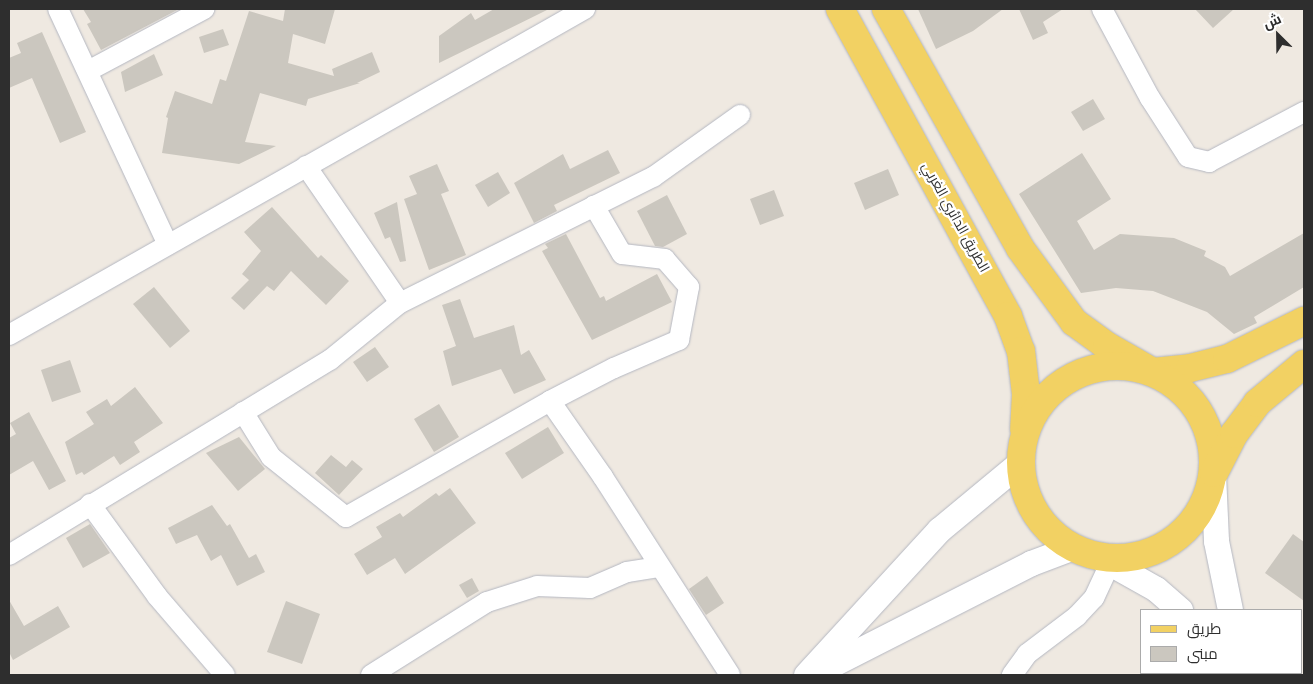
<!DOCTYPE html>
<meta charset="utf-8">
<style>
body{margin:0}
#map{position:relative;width:1313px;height:684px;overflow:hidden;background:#efe9e1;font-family:Raleway,Cairo,sans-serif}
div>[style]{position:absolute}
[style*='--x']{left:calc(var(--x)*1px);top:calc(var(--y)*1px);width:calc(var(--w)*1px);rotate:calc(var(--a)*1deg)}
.building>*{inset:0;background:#cbc7bf}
.roads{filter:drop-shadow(0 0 1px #b4b7c1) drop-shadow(0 0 1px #b4b7c1)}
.minor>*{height:20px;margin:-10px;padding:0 10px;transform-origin:10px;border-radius:10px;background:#fff}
.tertiary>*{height:25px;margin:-12.5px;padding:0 12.5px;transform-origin:12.5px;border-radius:12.5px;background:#fff}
.primary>*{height:28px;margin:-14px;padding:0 14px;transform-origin:14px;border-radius:14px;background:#f2d163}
.primary>.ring{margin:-14px;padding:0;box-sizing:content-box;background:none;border:28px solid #f2d163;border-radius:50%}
span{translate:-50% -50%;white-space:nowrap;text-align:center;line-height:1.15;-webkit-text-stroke:4.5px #fff;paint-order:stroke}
.street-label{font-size:14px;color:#2e2e2e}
.frame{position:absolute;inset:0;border:10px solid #2e2e2e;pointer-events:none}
.legend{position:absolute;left:1140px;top:609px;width:162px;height:65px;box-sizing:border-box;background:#fff;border:1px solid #ababab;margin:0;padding:6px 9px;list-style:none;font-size:15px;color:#2e2e2e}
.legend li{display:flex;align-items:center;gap:10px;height:25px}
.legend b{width:25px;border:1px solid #ababab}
.north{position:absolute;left:1253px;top:10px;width:50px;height:50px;-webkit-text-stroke:4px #fff;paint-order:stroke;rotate:337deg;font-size:14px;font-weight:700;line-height:20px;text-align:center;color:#2e2e2e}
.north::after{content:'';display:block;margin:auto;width:18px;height:22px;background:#2e2e2e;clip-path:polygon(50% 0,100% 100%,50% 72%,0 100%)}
</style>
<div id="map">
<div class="building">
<div style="clip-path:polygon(83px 9px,179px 9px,101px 50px,87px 24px,91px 22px)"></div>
<div style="clip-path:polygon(285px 9px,335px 9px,325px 44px,293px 34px,288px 63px,334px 76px,332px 69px,372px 52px,380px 72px,357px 83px,360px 83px,308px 99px,306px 106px,260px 93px,245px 142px,276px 146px,239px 164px,162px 153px,168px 118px,166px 117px,175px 91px,212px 104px,220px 79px,226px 81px,249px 11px,283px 21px)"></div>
<div style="clip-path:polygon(494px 9px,549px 9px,439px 63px,439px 36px,471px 13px,475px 20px)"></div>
<div style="clip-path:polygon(918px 9px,1003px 9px,973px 31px,936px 49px)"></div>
<div style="clip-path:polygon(1019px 9px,1063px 9px,1043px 22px,1048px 33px,1033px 40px)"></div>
<div style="clip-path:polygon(1195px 9px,1234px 9px,1213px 28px)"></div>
<div style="clip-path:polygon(223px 29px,229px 45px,204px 53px,199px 37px)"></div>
<div style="clip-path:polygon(42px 32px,86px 132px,60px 143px,32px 78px,9px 88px,9px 58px,21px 53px,17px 43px)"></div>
<div style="clip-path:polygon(154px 54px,163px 75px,125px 92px,121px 72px)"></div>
<div style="clip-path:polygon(1093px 99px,1105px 119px,1083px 131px,1071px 112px)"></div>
<div style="clip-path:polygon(608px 150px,620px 173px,554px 205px,557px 211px,534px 223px,514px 183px,563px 154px,570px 169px)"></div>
<div style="clip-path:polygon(1082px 153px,1111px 199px,1077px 221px,1094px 250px,1120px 234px,1174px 238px,1206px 251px,1204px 256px,1225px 267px,1230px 276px,1304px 233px,1304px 287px,1254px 317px,1257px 323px,1234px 334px,1207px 312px,1153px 291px,1116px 288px,1081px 293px,1019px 194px)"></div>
<div style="clip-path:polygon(437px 164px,449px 191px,441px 194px,466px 255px,429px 270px,404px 199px,417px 194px,409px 176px)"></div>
<div style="clip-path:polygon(888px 169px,899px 195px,865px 210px,854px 183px)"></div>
<div style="clip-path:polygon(498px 172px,510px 193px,488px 207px,475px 185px)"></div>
<div style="clip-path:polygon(774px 190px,784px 216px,760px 225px,750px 199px)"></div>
<div style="clip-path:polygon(667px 195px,687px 234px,663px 247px,655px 246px,637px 211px)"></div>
<div style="clip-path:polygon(397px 202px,406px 261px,400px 262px,390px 237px,385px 239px,374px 213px)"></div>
<div style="clip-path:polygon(272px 207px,318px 258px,321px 255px,349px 281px,326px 305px,291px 271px,274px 291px,267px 286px,244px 310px,231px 298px,249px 280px,242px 274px,261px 251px,244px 232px)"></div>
<div style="clip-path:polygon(566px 234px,600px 298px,604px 296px,606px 301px,657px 274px,672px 302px,592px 340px,542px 251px,548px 248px,545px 244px)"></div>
<div style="clip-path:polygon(154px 287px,190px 331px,170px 348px,133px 304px)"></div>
<div style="clip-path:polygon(460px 299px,474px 338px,514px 325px,521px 355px,529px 350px,546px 380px,514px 394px,501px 369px,452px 386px,443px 351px,456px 346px,442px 305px)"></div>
<div style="clip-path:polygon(375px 347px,389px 367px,367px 382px,353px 362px)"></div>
<div style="clip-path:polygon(70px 360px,81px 392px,52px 402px,41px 370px)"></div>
<div style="clip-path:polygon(135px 387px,163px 423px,134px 442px,140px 452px,120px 465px,114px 456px,84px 475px,82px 472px,76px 475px,65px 442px,94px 424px,86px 412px,107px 399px,111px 406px)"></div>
<div style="clip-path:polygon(439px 404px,459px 437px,434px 452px,414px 419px)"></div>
<div style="clip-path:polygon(29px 412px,66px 481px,49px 490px,33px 461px,9px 475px,9px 438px,16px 434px,10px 423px)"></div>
<div style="clip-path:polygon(548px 427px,564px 453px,522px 479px,505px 453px)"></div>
<div style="clip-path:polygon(239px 437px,265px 469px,238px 491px,206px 453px)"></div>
<div style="clip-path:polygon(331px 455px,346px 467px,352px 460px,363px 469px,339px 495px,315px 473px)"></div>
<div style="clip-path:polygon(450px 488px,476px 523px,405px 574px,395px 558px,367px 575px,354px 554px,382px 537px,376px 527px,400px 513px,403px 517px,436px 493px,439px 496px)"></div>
<div style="clip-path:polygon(212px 505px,227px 526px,230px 524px,249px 558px,256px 554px,265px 572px,237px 586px,221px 555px,211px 561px,197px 535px,176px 544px,168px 528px)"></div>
<div style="clip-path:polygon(90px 524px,110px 553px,83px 568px,66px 538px)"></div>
<div style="clip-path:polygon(1293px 534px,1304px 542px,1304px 601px,1265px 573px)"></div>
<div style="clip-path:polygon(707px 576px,724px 603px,706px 615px,689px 589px)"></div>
<div style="clip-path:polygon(472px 578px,479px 591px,467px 598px,459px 585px)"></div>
<div style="clip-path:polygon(9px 600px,24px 626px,58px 606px,70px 627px,13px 660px,9px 652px)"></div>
<div style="clip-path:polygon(286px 601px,320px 614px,302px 664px,267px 652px)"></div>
</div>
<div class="roads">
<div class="minor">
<div style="--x:58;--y:9;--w:260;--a:65"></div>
<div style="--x:1102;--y:9;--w:101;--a:61.7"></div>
<div style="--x:1150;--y:98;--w:70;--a:57.2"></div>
<div style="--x:1188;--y:157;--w:22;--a:13"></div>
<div style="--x:1209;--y:162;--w:107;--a:-27.8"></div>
<div style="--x:88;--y:71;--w:132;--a:-28.1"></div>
<div style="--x:306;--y:166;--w:166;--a:55.5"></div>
<div style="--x:9;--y:335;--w:662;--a:-29.51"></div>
<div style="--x:550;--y:401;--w:72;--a:-27.3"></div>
<div style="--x:614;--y:368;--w:71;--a:-23.3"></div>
<div style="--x:679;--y:340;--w:54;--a:-79.3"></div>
<div style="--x:689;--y:287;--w:37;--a:-131"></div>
<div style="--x:665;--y:259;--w:43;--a:-173.4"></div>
<div style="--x:622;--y:254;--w:56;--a:-120.3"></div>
<div style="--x:243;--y:412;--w:53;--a:58.1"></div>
<div style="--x:271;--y:457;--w:96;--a:38.7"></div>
<div style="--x:346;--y:517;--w:235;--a:-29.6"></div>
<div style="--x:550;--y:401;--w:93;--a:55.1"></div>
<div style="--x:603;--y:477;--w:235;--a:57.3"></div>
<div style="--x:90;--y:504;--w:114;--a:53.9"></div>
<div style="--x:157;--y:596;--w:104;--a:49.3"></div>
<div style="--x:9;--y:555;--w:376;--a:-31.3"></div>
<div style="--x:330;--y:360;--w:90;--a:-39.2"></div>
<div style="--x:400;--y:303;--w:283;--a:-26.5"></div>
<div style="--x:653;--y:177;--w:107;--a:-35.5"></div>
<div style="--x:371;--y:675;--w:137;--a:-32.2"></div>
<div style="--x:487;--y:602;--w:52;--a:-17.7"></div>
<div style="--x:537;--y:586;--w:53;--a:2.2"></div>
<div style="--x:590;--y:588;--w:40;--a:-23.4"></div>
<div style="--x:627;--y:572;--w:33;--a:-9"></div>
<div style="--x:1012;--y:675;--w:26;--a:-54"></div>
<div style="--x:1027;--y:654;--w:63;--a:-37.2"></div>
<div style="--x:1077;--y:616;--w:25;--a:-47"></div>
<div style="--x:1094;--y:598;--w:38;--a:-65"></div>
</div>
<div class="tertiary">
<div style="--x:1213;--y:474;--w:67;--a:87.4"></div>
<div style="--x:1216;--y:541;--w:70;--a:78.5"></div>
<div style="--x:1101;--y:558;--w:63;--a:29.4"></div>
<div style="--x:1156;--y:589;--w:32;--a:41"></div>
<div style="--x:817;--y:672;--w:240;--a:-27"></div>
<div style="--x:1031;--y:563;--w:43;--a:-20.6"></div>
<div style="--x:1241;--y:673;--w:3;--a:45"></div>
<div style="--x:806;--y:675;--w:197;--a:-47.5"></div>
<div style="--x:939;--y:530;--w:107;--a:-39.7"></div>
</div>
<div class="primary">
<div style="--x:840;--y:9;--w:350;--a:61.3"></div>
<div style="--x:1008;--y:316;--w:37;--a:70"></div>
<div style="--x:1021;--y:351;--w:43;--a:83.4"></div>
<div style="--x:1026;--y:394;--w:35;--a:93"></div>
<div style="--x:886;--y:9;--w:274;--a:60.7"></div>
<div style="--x:1020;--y:248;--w:92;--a:53.9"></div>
<div style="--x:1074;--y:322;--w:41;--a:36"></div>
<div style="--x:1107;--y:346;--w:53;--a:29.5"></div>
<div style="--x:1153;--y:372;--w:37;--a:-6"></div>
<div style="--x:1190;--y:368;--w:38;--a:-14"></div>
<div style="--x:1227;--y:359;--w:86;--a:-26.3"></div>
<div class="ring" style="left:1021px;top:366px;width:164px;height:164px"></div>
<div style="--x:1214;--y:473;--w:44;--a:-62.9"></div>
<div style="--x:1234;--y:434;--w:39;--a:-53"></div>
<div style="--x:1257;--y:403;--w:61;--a:-39.7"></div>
</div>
</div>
<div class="street-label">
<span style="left:956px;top:217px;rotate:61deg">الطريق الدائري الغربي</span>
</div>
<div class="frame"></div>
<ul class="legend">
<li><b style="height:6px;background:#f2d163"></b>طريق</li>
<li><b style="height:14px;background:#cbc7bf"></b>مبنى</li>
</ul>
<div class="north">ش</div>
</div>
